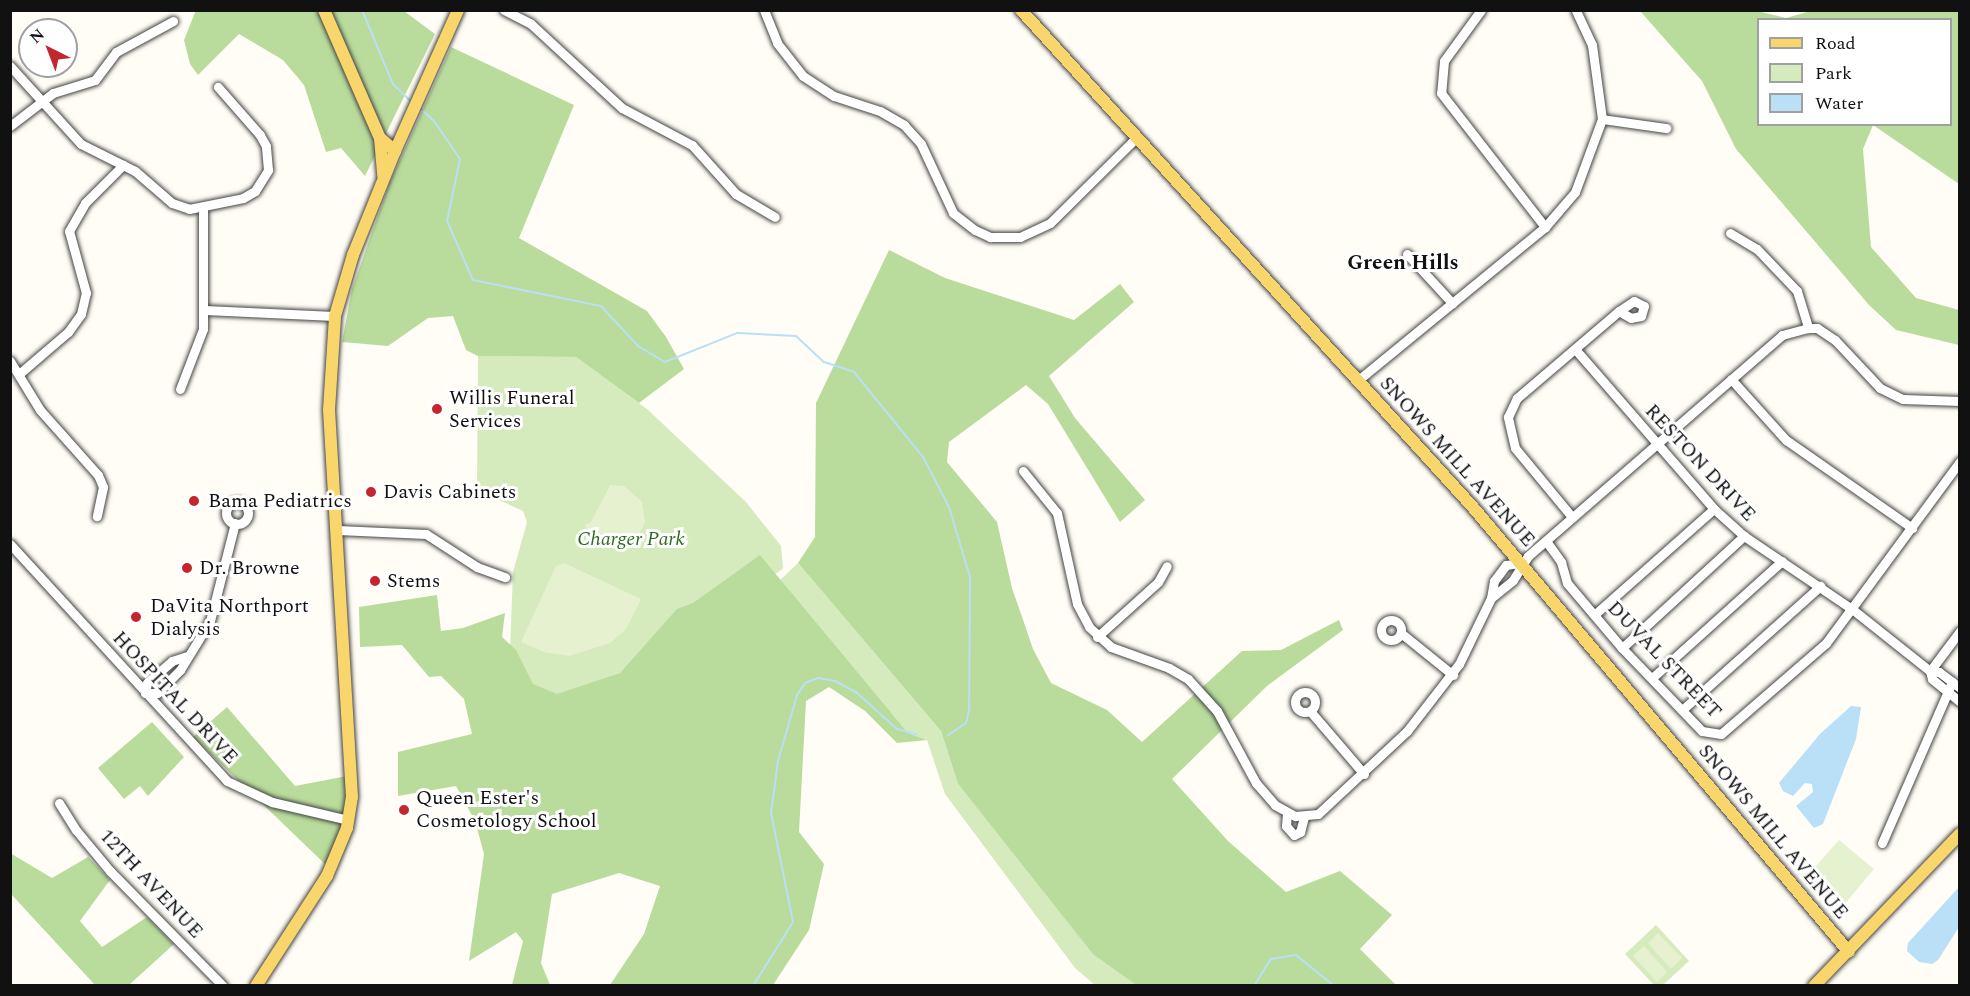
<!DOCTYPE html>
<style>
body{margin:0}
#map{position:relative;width:1970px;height:996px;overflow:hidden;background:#fffdf5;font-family:Spectral,serif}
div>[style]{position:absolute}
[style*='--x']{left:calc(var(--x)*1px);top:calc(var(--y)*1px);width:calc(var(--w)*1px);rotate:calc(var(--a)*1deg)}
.green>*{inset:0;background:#d5ebbd}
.forest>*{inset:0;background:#b9dc9c}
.pitch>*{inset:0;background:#e6f2cf}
.water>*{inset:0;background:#b9e0f7}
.stream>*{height:2px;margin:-1px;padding:0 1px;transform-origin:1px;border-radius:1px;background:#b9e0f7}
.roads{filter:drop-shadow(0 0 2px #444) drop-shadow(0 0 2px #444)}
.minor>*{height:9px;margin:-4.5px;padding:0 4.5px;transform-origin:4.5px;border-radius:4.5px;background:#fff}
.minor>.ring{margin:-4.5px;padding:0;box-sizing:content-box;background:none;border:9px solid #fff;border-radius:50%}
.major>*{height:12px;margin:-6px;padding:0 6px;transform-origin:6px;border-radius:6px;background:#f9d66b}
.dots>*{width:16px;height:16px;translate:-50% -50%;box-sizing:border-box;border:3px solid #fff;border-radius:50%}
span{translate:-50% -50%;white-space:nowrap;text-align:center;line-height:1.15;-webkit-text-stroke:6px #fff;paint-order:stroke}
.poi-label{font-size:20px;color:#111}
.left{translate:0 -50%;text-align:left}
.street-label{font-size:20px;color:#111}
.park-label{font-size:20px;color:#2f6b1f;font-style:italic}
.neighbourhood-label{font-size:21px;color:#111;font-weight:700}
.frame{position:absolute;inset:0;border:12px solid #111;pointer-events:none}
.legend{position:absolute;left:1757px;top:18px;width:195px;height:108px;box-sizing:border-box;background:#fff;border:2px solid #a0a0a0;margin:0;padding:8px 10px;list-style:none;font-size:18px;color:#111}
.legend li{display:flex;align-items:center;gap:12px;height:30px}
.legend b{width:30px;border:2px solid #a0a0a0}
.north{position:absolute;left:18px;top:18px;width:60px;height:60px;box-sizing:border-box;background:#fff;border:2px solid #a0a0a0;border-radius:50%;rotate:318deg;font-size:16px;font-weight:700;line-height:24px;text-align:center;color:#111}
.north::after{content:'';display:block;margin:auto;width:21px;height:27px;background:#c4262e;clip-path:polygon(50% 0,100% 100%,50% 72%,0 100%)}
</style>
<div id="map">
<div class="green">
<div style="clip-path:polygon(478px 356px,576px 357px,647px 409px,746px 502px,781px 546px,783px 569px,636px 659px,620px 673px,537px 704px,510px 651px,513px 572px,527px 522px,523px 511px,477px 490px)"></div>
<div style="clip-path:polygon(798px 563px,941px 731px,958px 784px,1093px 953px,1136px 985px,1095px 985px,1075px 968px,945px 794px,927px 740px,908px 733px,779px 581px)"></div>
<div style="clip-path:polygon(1656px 925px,1689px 961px,1663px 985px,1654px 985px,1625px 954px)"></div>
</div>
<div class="forest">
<div style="clip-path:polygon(196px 10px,404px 11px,435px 34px,365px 176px,341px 148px,326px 152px,304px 85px,283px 60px,239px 34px,198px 75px,190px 64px,184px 40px)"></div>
<div style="clip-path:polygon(evenodd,1811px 11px,1959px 11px,1959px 184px,1873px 125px,1863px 149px,1871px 247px,1916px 298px,1959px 310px,1959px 345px,1896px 330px,1869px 305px,1736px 149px,1702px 81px,1640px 11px,1757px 11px,1786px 18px,1811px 11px,1758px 20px,1950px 20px,1950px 124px,1758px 124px,1758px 20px)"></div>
<div style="clip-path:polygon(451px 47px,574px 105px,519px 238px,647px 311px,666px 337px,684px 369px,639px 403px,576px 357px,478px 356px,466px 350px,453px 316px,428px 318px,388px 346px,342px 342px,352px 289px,390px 182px)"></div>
<div style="clip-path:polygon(889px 250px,945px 278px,1074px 320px,1120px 284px,1134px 302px,1049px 376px,1075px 418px,1145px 500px,1120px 522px,1048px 404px,1026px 385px,949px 442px,947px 462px,997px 522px,1012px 588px,1033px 649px,1051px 683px,1107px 710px,1142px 742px,1242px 651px,1281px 650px,1339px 620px,1343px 630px,1267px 686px,1172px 779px,1228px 841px,1286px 892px,1340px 871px,1392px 915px,1360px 949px,1396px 985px,1136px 985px,1093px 954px,958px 784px,941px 731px,798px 563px,815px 537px,816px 403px)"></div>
<div style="clip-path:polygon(760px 555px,908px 733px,927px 740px,897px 743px,865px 711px,829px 687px,806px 701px,799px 832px,824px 864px,809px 930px,773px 985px,610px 985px,644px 934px,660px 886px,619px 873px,552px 894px,541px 963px,550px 985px,512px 985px,523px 941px,516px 932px,469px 961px,484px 854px,475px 821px,456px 786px,398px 796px,398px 752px,472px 734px,464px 699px,441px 676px,429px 677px,402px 645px,360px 647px,359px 607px,437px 595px,441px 631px,463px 628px,505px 613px,502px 637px,516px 650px,533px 684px,557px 694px,620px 673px,677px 609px,693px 603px)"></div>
<div style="clip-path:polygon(227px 707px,295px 786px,347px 776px,348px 838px,328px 867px,193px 737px)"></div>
<div style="clip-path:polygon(152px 722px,184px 757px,148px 796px,140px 786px,124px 799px,98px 768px)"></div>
<div style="clip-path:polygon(10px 853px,52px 878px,88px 857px,110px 880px,80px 921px,102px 947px,147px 917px,174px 944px,129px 985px,95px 985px,11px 894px)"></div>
</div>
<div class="pitch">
<div style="clip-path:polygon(610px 485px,624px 486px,642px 502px,645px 522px,637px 539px,631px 541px,587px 530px,585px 525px,591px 522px)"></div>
<div style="clip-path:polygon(564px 563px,641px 599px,626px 629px,610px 643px,569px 656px,544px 652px,521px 642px,556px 566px)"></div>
<div style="clip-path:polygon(1839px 840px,1874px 869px,1843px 906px,1808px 875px)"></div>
<div style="clip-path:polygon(1658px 933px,1682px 958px,1671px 969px,1648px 943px)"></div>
<div style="clip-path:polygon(1644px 946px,1667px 972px,1657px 982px,1633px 956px)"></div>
</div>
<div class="water">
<div style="clip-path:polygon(1851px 706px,1861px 707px,1856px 739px,1823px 824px,1814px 828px,1796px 806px,1813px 792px,1812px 784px,1805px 783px,1793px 796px,1783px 791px,1779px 783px,1820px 734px)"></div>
<div style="clip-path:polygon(1959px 887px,1959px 927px,1938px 960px,1932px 964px,1919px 962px,1907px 951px,1908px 943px)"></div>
</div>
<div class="stream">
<div style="--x:362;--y:10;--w:80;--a:67.3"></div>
<div style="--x:393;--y:84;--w:28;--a:44"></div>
<div style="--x:420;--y:108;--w:19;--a:43"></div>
<div style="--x:434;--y:121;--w:46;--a:55.6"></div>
<div style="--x:460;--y:159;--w:63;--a:101.8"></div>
<div style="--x:447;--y:221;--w:64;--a:66.2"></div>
<div style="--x:473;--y:280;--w:131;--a:11.5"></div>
<div style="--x:601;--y:306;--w:54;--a:47.2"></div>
<div style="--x:638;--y:346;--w:31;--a:31"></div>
<div style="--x:665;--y:362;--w:78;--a:-21.9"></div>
<div style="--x:737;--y:333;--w:59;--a:2.9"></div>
<div style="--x:796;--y:336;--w:38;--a:43"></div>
<div style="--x:824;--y:362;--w:32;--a:18"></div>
<div style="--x:854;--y:372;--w:109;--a:50.9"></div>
<div style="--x:923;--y:457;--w:56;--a:62.5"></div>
<div style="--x:949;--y:507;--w:73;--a:73.3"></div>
<div style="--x:970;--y:577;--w:134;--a:90.4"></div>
<div style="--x:969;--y:711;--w:12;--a:104"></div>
<div style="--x:966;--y:723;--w:22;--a:146"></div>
<div style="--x:753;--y:986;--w:75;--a:-58"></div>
<div style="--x:793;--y:922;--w:111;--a:-101.4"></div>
<div style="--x:771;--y:813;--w:52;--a:-82.3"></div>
<div style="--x:778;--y:761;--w:69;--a:-73.9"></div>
<div style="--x:797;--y:695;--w:14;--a:-56"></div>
<div style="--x:805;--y:683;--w:14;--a:-21"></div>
<div style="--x:818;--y:678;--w:17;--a:10"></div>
<div style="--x:835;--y:681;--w:24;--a:28"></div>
<div style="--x:856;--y:692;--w:55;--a:42.1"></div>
<div style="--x:897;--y:729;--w:20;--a:15"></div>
<div style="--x:1254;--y:986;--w:32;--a:-58"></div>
<div style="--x:1271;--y:959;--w:25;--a:-9"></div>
<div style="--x:1296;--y:955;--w:49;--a:39.2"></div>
</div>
<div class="roads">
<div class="minor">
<div style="--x:504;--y:10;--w:30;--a:27"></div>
<div style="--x:531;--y:24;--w:124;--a:42.7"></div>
<div style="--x:622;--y:108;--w:79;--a:27.9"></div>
<div style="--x:692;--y:145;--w:66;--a:48.1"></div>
<div style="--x:736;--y:194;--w:45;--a:30.5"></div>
<div style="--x:764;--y:10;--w:35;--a:68"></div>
<div style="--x:777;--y:43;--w:42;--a:51.8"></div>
<div style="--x:803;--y:76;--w:37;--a:33"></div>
<div style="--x:834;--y:96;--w:48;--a:18.1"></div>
<div style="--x:880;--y:111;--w:28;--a:30"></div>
<div style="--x:904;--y:125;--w:25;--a:48"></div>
<div style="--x:921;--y:144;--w:76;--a:65.1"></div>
<div style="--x:953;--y:213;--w:28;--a:38"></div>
<div style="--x:975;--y:230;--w:17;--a:25"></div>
<div style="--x:990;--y:237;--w:30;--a:0"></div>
<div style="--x:1020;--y:237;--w:33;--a:-25"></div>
<div style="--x:1050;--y:223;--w:121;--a:-44.7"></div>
<div style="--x:1481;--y:10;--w:63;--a:126"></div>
<div style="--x:1444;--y:61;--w:32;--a:95"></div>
<div style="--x:1441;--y:93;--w:170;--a:52.2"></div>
<div style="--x:10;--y:66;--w:105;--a:47.7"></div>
<div style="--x:81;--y:144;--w:60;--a:26.6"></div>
<div style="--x:135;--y:171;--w:49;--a:40.9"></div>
<div style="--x:172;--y:203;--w:18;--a:19"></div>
<div style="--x:189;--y:209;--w:55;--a:-11.5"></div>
<div style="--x:243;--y:198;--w:14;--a:-30"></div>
<div style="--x:255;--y:191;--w:25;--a:-58"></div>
<div style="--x:268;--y:170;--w:24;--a:-95"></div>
<div style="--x:266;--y:146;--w:13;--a:-119"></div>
<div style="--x:260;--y:135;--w:64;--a:-131.2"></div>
<div style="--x:1602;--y:119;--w:65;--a:8"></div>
<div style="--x:10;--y:126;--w:54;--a:-37.5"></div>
<div style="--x:53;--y:93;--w:44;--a:-17.2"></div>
<div style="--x:95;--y:80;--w:35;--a:-53"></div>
<div style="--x:116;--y:52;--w:65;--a:-28.5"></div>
<div style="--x:1730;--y:233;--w:31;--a:31"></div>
<div style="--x:1757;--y:249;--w:58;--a:46.4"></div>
<div style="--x:1797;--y:291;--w:39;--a:73"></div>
<div style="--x:1808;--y:328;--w:9;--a:0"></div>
<div style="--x:1817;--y:328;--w:22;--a:34"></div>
<div style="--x:1835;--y:340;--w:66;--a:46.8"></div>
<div style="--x:1880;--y:388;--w:25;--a:26"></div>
<div style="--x:1903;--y:399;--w:57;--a:2"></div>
<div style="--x:1407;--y:254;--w:67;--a:47.4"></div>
<div style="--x:204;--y:310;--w:131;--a:2.6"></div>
<div style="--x:1575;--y:349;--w:212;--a:49"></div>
<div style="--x:1714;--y:509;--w:40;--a:42"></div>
<div style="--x:1744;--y:536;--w:130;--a:34.1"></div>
<div style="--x:1852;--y:609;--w:100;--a:38.5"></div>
<div style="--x:1930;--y:671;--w:9;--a:6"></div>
<div style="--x:1939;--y:672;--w:26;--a:37"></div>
<div style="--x:10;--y:361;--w:57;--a:58.5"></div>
<div style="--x:40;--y:410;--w:87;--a:48.3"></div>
<div style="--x:98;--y:475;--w:13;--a:67"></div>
<div style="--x:103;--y:487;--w:30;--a:102"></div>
<div style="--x:19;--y:374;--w:65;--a:-40.6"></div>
<div style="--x:68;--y:332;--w:22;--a:-54"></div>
<div style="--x:81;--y:314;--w:22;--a:-77"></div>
<div style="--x:86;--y:293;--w:64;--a:-105.3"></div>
<div style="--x:69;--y:231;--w:32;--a:-60"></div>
<div style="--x:85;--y:203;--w:54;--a:-45"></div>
<div style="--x:1731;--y:379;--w:82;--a:48"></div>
<div style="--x:1786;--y:440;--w:154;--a:34.9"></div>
<div style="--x:1357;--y:381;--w:243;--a:-39.3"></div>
<div style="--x:1545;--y:227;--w:46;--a:-49.4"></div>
<div style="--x:1575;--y:192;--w:78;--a:-69.7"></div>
<div style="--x:1602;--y:119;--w:75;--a:-97.7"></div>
<div style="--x:1592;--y:45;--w:38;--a:-115"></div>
<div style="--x:180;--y:389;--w:64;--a:-69"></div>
<div style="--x:203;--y:329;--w:120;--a:-90"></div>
<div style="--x:1023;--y:471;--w:54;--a:51"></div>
<div style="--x:1057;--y:513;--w:93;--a:77.6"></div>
<div style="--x:1077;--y:604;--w:26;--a:62"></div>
<div style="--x:1089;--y:627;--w:30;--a:42"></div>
<div style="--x:1111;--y:647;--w:62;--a:19.9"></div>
<div style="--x:1169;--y:668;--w:22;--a:30"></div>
<div style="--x:1188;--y:679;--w:43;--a:47.8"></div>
<div style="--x:1217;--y:711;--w:82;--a:61.6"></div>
<div style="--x:1256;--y:783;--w:29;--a:49"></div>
<div style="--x:1275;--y:805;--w:23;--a:29"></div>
<div style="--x:1295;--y:816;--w:23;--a:-5"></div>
<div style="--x:1318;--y:814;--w:122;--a:-43"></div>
<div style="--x:1407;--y:731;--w:85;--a:-52.2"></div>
<div style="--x:1459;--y:664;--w:73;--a:-64.1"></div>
<div style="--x:1491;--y:598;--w:17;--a:-80"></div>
<div style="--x:1494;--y:581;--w:20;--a:-53"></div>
<div style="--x:1506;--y:565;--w:15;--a:-8"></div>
<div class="ring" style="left:226px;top:502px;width:13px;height:13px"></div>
<div style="--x:1572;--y:517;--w:89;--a:-129.6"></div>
<div style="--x:1515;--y:448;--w:32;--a:-103"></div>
<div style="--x:1508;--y:417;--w:21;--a:-65"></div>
<div style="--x:1517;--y:398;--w:134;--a:-40.5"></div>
<div style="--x:1619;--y:311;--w:18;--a:-34"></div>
<div style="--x:1634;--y:301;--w:11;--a:27"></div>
<div style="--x:1644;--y:306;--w:10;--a:107"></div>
<div style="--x:1641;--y:316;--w:10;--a:169"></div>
<div style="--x:1631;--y:318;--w:14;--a:-150"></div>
<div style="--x:338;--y:530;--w:88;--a:2.6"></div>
<div style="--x:426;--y:534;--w:61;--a:32.9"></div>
<div style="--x:477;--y:567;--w:30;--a:20"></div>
<div style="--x:1546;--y:541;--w:26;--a:54"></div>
<div style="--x:1561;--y:562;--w:22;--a:74"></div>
<div style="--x:1567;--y:583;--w:85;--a:49.8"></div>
<div style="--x:1622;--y:648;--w:115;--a:46.1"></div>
<div style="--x:1702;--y:731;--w:19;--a:9"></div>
<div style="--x:1721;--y:734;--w:139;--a:-40.9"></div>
<div style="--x:1826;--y:643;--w:226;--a:-53.6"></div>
<div style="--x:10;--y:544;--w:321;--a:47.5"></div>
<div style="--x:227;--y:781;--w:50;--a:25"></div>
<div style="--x:272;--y:802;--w:79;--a:13.2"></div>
<div style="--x:1491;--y:598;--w:28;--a:-39"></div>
<div style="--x:1513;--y:580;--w:28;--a:-58"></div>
<div style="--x:1528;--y:556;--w:337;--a:-41"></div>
<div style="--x:1782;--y:335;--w:27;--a:-15"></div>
<div style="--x:1594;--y:615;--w:160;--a:-41.5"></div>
<div class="ring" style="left:1381px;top:620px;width:11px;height:11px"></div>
<div style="--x:1401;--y:633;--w:67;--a:38.9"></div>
<div style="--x:1097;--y:637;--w:82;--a:-42"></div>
<div style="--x:1158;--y:582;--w:18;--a:-61"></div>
<div style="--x:1622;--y:648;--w:166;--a:-42.6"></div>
<div style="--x:187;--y:656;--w:16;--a:162"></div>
<div style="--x:172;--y:661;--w:33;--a:139"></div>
<div style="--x:147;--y:683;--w:10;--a:101"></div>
<div style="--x:145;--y:693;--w:12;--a:0"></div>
<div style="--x:157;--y:693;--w:33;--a:-45"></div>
<div style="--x:180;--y:670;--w:57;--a:-58.5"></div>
<div style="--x:210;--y:621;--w:101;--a:-75.7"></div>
<div style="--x:1930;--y:671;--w:50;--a:-53.1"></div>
<div style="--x:1930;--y:671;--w:8;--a:76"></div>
<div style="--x:1932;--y:679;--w:36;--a:39"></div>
<div style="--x:1652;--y:678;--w:175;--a:-42"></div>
<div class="ring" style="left:1295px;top:692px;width:11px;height:11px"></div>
<div style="--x:1682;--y:710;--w:186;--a:-41.9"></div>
<div style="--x:1310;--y:711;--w:83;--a:49.4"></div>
<div style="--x:59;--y:803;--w:32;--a:58"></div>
<div style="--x:76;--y:830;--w:53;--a:50.3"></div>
<div style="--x:110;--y:871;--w:161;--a:45.5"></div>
<div style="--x:1287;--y:814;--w:12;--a:95"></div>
<div style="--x:1286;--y:826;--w:12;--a:48"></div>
<div style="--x:1294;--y:835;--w:7;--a:-27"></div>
<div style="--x:1300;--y:832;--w:16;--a:-75"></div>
<div style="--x:1882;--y:843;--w:176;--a:-66.5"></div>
</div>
<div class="major">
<div style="--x:324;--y:10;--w:140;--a:66.4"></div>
<div style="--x:380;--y:138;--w:20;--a:41"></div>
<div style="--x:1021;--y:10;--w:669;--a:47.73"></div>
<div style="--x:1471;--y:505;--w:585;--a:49.78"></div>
<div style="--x:380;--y:138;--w:38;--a:85"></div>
<div style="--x:256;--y:986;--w:131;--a:-57.2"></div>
<div style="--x:327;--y:876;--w:52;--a:-67.4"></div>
<div style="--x:347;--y:828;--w:31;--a:-81"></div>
<div style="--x:352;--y:797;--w:388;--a:-93.4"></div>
<div style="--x:329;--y:410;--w:94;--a:-86.3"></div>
<div style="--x:335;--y:316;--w:64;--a:-73.6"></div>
<div style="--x:353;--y:255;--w:112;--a:-68"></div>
<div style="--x:395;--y:151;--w:154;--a:-65.9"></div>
<div style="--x:1814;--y:986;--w:211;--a:-46.2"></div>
</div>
</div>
<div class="dots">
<div style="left:437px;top:409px;background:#c4262e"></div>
<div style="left:371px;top:492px;background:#c4262e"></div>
<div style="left:194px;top:501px;background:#c4262e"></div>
<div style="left:187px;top:568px;background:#c4262e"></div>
<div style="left:375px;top:581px;background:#c4262e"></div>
<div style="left:136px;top:617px;background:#c4262e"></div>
<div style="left:404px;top:810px;background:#c4262e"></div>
</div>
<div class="poi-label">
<span class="left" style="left:449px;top:410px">Willis Funeral<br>Services</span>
<span class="left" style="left:383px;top:492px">Davis Cabinets</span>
<span class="left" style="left:208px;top:501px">Bama Pediatrics</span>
<span class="left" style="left:199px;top:568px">Dr. Browne</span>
<span class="left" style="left:387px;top:581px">Stems</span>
<span class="left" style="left:150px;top:618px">DaVita Northport<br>Dialysis</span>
<span class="left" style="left:416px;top:810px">Queen Ester's<br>Cosmetology School</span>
</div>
<div class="street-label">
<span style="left:1457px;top:462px;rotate:48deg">SNOWS MILL AVENUE</span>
<span style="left:1700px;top:463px;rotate:47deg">RESTON DRIVE</span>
<span style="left:1664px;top:660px;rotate:46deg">DUVAL STREET</span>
<span style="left:175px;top:698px;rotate:47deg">HOSPITAL DRIVE</span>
<span style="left:1773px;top:832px;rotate:50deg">SNOWS MILL AVENUE</span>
<span style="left:151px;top:884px;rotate:47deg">12TH AVENUE</span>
</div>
<div class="park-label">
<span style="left:631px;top:539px">Charger Park</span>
</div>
<div class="neighbourhood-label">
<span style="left:1403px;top:263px">Green Hills</span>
</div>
<div class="frame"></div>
<ul class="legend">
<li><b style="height:8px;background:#f9d66b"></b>Road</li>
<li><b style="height:16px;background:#d5ebbd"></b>Park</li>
<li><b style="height:16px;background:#b9e0f7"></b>Water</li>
</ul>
<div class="north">N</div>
</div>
